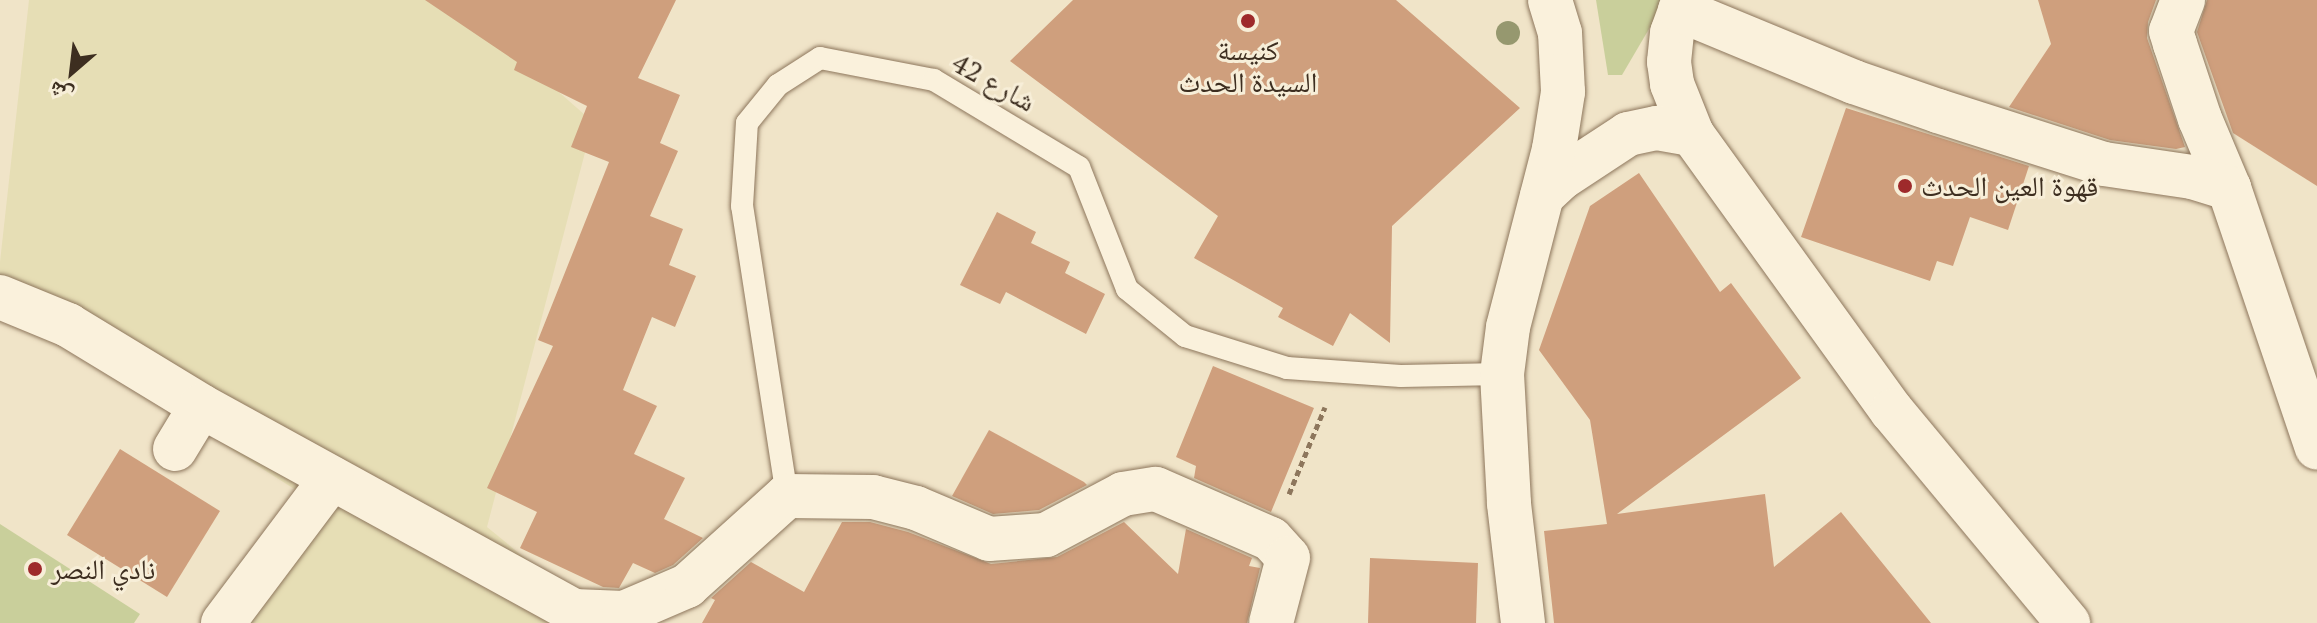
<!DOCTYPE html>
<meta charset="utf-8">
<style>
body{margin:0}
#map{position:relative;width:2317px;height:623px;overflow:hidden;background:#f0e4c8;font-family:"PT Serif","Noto Naskh Arabic",serif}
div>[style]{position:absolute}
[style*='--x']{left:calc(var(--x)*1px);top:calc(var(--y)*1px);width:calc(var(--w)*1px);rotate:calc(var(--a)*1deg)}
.farmland>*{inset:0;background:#e6deb5}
.green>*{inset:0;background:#c9cf9b}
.building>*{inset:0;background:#cf9f7d}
.path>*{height:5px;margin-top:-2.5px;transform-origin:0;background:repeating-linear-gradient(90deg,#8d765c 0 6px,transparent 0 10px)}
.roads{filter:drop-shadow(0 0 2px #8d765c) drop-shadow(0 0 2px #8d765c)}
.lane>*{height:22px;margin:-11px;padding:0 11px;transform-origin:11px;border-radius:11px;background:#faf1dc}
.street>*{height:44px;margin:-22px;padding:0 22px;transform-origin:22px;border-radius:22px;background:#faf1dc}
.trees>*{width:24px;height:24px;margin:-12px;border-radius:50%;background:#96986f}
.dots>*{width:22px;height:22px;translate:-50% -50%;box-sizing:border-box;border:4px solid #f7eed8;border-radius:50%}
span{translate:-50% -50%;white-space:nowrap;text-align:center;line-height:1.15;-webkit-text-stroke:6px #f7eed8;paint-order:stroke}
.poi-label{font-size:28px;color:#3d2e20}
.left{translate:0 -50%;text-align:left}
.street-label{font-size:28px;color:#3d2e20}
.north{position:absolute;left:32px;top:32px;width:80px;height:80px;-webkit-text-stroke:6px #f7eed8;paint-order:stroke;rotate:208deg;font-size:22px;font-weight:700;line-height:32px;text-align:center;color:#3d2e20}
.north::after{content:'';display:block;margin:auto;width:28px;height:36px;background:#3d2e20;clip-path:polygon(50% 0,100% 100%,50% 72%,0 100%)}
</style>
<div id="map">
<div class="farmland">
<div style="clip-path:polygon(29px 0,454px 0,593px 122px,487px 527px,604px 623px,214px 623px,307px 497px,0 303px,0 262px)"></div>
</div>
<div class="green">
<div style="clip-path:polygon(1596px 0,1666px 0,1622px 75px,1608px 75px)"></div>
<div style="clip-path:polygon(0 524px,140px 614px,134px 623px,0 623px)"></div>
</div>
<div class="building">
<div style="clip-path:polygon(425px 0,676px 0,638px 78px,680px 95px,660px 143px,678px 151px,650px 216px,683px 229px,669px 265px,696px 276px,675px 327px,652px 317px,623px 390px,657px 406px,634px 454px,685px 478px,664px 519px,703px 538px,673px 565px,655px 573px,633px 563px,619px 588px,603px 587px,520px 548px,537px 512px,487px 488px,553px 346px,538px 340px,609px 162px,571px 147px,587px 106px,514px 70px,517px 62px)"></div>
<div style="clip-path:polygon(1073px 0,1396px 0,1520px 108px,1392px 226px,1390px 343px,1350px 313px,1333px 346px,1278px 317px,1283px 308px,1194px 258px,1218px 216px,1010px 61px)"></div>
<div style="clip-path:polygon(2038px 0,2156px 0,2148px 22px,2147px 38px,2185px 147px,2176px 149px,2110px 140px,2009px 107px,2051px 44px)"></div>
<div style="clip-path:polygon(2207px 0,2317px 0,2317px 186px,2233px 133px,2197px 32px)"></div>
<div style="clip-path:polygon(1846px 108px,2029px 166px,2008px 230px,1970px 217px,1953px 266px,1937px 261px,1930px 281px,1801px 237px)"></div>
<div style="clip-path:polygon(1639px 173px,1720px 292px,1731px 283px,1801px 378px,1617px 514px,1765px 494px,1774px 567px,1841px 512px,1931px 623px,1554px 623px,1544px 531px,1607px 524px,1590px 420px,1539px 350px,1590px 206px)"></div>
<div style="clip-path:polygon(997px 212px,1036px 232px,1031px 243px,1070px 262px,1065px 273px,1105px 294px,1086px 334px,1006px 292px,1000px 304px,960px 285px)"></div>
<div style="clip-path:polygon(1213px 366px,1314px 408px,1271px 512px,1194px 478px,1196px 466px,1176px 457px)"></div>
<div style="clip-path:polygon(989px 430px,1084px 482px,1087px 485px,1039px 510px,993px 514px,952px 496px)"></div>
<div style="clip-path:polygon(120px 449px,220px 511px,167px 597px,67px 535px)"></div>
<div style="clip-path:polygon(842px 522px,870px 522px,908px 532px,991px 564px,1057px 557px,1124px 522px,1178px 574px,1186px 529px,1252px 558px,1249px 566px,1260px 568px,1247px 623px,702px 623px,715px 600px,711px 598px,751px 562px,804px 592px)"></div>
<div style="clip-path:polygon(1370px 558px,1478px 563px,1476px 623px,1368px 623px)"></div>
</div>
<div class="path">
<div style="--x:1289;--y:494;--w:94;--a:-67.5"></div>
</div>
<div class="roads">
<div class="lane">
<div style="--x:787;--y:496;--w:293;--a:-98.8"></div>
<div style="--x:742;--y:206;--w:83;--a:-86.6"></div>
<div style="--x:747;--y:123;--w:49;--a:-50.8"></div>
<div style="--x:778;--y:85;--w:50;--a:-32.7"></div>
<div style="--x:820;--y:58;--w:116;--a:10.9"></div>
<div style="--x:934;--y:80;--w:169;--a:31"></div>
<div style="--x:1079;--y:167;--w:131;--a:68.5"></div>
<div style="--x:1127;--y:289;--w:75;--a:39"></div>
<div style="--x:1185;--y:336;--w:107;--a:17.4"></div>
<div style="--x:1287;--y:368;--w:114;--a:4"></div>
<div style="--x:1401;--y:376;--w:101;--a:-1.1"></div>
</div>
<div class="street">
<div style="--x:1684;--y:0;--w:35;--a:110"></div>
<div style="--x:1672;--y:33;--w:29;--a:96"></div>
<div style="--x:1669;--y:62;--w:22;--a:82"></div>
<div style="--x:1672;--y:84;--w:54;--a:68.2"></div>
<div style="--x:1692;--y:134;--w:342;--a:54.2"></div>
<div style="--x:1892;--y:411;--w:276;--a:50.3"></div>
<div style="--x:2183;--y:0;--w:33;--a:111"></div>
<div style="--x:2171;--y:31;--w:14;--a:73"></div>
<div style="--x:2175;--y:44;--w:79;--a:71.6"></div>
<div style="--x:2200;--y:119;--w:75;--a:67.2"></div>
<div style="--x:2229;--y:188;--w:274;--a:71.3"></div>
<div style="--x:1680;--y:10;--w:188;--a:22.5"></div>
<div style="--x:1854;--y:82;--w:89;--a:19"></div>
<div style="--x:1938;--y:111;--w:174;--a:17.7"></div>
<div style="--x:2104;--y:164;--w:89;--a:8.4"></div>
<div style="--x:2192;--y:177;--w:39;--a:17"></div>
<div style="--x:1542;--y:196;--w:26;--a:-43"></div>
<div style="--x:1561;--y:178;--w:80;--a:-33.3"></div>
<div style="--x:1628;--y:134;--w:30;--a:-12"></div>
<div style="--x:1657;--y:128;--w:36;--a:10"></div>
<div style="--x:0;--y:297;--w:74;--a:22.4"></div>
<div style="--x:68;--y:325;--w:156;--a:31.3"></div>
<div style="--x:201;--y:406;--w:426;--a:28.8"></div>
<div style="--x:574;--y:611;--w:50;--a:2.3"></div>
<div style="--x:624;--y:613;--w:69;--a:-23.2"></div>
<div style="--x:687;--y:586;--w:135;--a:-42"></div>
<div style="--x:787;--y:496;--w:86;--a:0.7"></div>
<div style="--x:873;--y:497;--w:44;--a:14.3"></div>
<div style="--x:916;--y:508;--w:79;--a:23"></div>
<div style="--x:989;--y:539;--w:57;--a:-4"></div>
<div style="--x:1046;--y:535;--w:87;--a:-28"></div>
<div style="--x:1123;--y:494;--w:33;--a:-9"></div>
<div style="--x:1156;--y:489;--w:125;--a:23.5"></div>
<div style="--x:1271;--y:539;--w:25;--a:48"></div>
<div style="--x:1288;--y:558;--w:67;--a:104.7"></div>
<div style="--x:175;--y:449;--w:50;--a:-58.8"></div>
<div style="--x:223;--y:623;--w:181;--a:-53.1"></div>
<div style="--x:1523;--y:623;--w:121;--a:-96.7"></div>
<div style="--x:1509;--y:503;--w:129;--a:-93.1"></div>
<div style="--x:1502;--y:374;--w:47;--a:-82.7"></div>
<div style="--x:1508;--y:327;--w:184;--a:-75.5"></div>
<div style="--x:1554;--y:149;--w:58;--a:-81"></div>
<div style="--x:1563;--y:92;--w:59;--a:-92.9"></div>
<div style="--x:1560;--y:33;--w:34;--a:-107"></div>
</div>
</div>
<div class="trees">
<div style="left:1508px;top:33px"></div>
</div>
<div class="dots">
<div style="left:1248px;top:21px;background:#9e2a2b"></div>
<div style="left:1905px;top:186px;background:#9e2a2b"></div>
<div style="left:35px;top:569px;background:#9e2a2b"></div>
</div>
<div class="poi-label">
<span style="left:1248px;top:66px">كنيسة<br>السيدة الحدث</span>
<span class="left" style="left:1921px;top:186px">قهوة العين الحدث</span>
<span class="left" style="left:51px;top:569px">نادي النصر</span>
</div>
<div class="street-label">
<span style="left:994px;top:82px;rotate:29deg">شارع 42</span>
</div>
<div class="north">ش</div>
</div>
